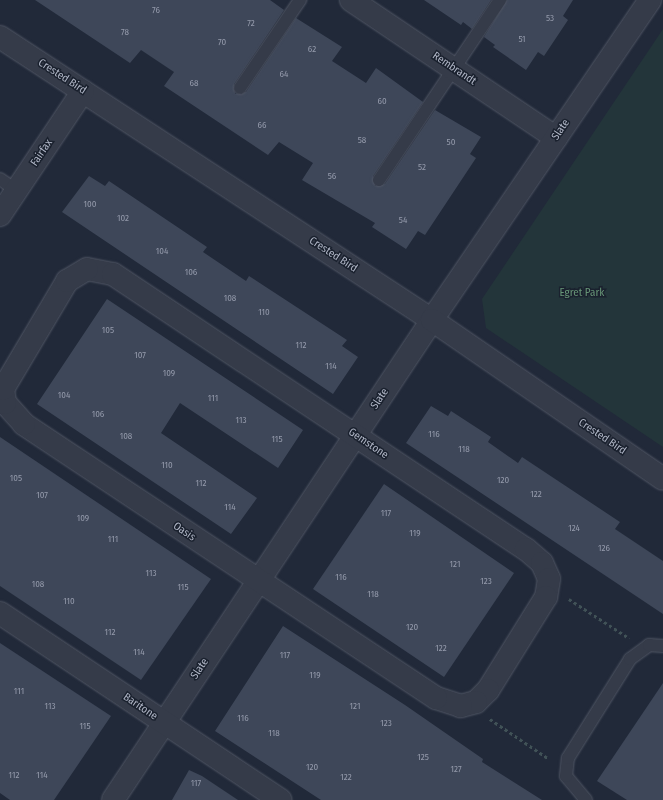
<!DOCTYPE html>
<style>
body{margin:0}
#map{position:relative;width:663px;height:800px;overflow:hidden;background:#212939;font-family:"Fira Sans Condensed",sans-serif}
div>[style]{position:absolute}
[style*='--x']{left:calc(var(--x)*1px);top:calc(var(--y)*1px);width:calc(var(--w)*1px);rotate:calc(var(--a)*1deg)}
.green>*{inset:0;background:#23353a}
.building>*{inset:0;background:#3e4759}
.path>*{height:2.5px;margin-top:-1.25px;transform-origin:0;background:repeating-linear-gradient(90deg,#415257 0 3px,transparent 0 6px)}
.roads{filter:drop-shadow(0 0 1px #505664) drop-shadow(0 0 1px #505664)}
.service>*{height:12px;margin:-6px;padding:0 6px;transform-origin:6px;border-radius:6px;background:#353b49}
.minor>*{height:22px;margin:-11px;padding:0 11px;transform-origin:11px;border-radius:11px;background:#353b49}
.tertiary>*{height:22px;margin:-11px;padding:0 11px;transform-origin:11px;border-radius:11px;background:#353b49}
span{translate:-50% -50%;white-space:nowrap;text-align:center;line-height:1.15;-webkit-text-stroke:3px #1a212e;paint-order:stroke}
.number-label{font-size:9px;color:#949aab}
.number-label span{-webkit-text-stroke-width:0}
.street-label{font-size:11px;color:#b0b6c6}
.park-label{font-size:11px;color:#679677}
</style>
<div id="map">
<div class="green">
<div style="clip-path:polygon(663px 29px,663px 447px,486px 328px,482px 299px)"></div>
</div>
<div class="building">
<div style="clip-path:polygon(35px 0,270px 0,284px 10px,234px 84px,235px 94px,246px 92px,296px 18px,342px 47px,332px 61px,366px 83px,376px 68px,423px 102px,373px 176px,375px 186px,385px 184px,435px 110px,481px 137px,470px 154px,476px 158px,425px 235px,418px 231px,406px 249px,372px 227px,375px 223px,302px 180px,313px 163px,279px 142px,268px 155px,164px 86px,174px 72px,141px 50px,130px 63px)"></div>
<div style="clip-path:polygon(424px 0,491px 0,472px 29px,463px 22px,461px 25px)"></div>
<div style="clip-path:polygon(507px 0,573px 0,563px 16px,568px 20px,544px 56px,538px 52px,526px 70px,493px 47px,495px 45px,484px 37px)"></div>
<div style="clip-path:polygon(89px 176px,105px 186px,109px 181px,207px 247px,203px 252px,246px 281px,249px 276px,347px 340px,342px 346px,358px 357px,333px 394px,62px 212px)"></div>
<div style="clip-path:polygon(107px 299px,303px 430px,278px 468px,180px 403px,161px 433px,257px 498px,231px 534px,37px 404px)"></div>
<div style="clip-path:polygon(431px 406px,448px 416px,451px 411px,491px 437px,488px 442px,518px 463px,522px 457px,620px 522px,615px 529px,663px 561px,663px 614px,406px 443px)"></div>
<div style="clip-path:polygon(0 437px,211px 579px,141px 680px,0 586px)"></div>
<div style="clip-path:polygon(384px 484px,514px 573px,444px 677px,313px 589px)"></div>
<div style="clip-path:polygon(283px 626px,405px 705px,483px 759px,482px 762px,542px 800px,321px 800px,215px 731px)"></div>
<div style="clip-path:polygon(0 643px,111px 716px,54px 800px,10px 800px,0 793px)"></div>
<div style="clip-path:polygon(663px 683px,663px 800px,627px 800px,597px 781px)"></div>
<div style="clip-path:polygon(189px 770px,202px 776px,238px 800px,172px 800px)"></div>
</div>
<div class="path">
<div style="--x:569;--y:599;--w:72;--a:33"></div>
<div style="--x:490;--y:719;--w:71;--a:34.1"></div>
</div>
<div class="roads">
<div class="service">
<div style="--x:240;--y:88;--w:107;--a:-55.7"></div>
<div style="--x:0;--y:179;--w:21;--a:35"></div>
<div style="--x:379;--y:180;--w:217;--a:-56.1"></div>
<div style="--x:586;--y:800;--w:31;--a:-130"></div>
<div style="--x:566;--y:776;--w:18;--a:-84"></div>
<div style="--x:568;--y:758;--w:117;--a:-57.9"></div>
<div style="--x:630;--y:659;--w:24;--a:-36"></div>
<div style="--x:649;--y:645;--w:14;--a:4"></div>
</div>
<div class="minor">
<div style="--x:351;--y:0;--w:247;--a:33.9"></div>
<div style="--x:0;--y:37;--w:516;--a:33.23"></div>
<div style="--x:432;--y:320;--w:576;--a:123.61"></div>
<div style="--x:0;--y:215;--w:149;--a:-56.2"></div>
<div style="--x:87;--y:269;--w:26;--a:11"></div>
<div style="--x:113;--y:274;--w:496;--a:33.7"></div>
<div style="--x:526;--y:549;--w:21;--a:41"></div>
<div style="--x:542;--y:563;--w:17;--a:66"></div>
<div style="--x:549;--y:579;--w:18;--a:99"></div>
<div style="--x:546;--y:597;--w:110;--a:121.9"></div>
<div style="--x:488;--y:690;--w:17;--a:135"></div>
<div style="--x:476;--y:702;--w:16;--a:165"></div>
<div style="--x:461;--y:706;--w:26;--a:-162"></div>
<div style="--x:436;--y:698;--w:495;--a:-146.4"></div>
<div style="--x:24;--y:424;--w:28;--a:-132"></div>
<div style="--x:5;--y:403;--w:14;--a:-98"></div>
<div style="--x:3;--y:389;--w:126;--a:-59.3"></div>
<div style="--x:67;--y:281;--w:23;--a:-31"></div>
<div style="--x:0;--y:613;--w:337;--a:33.7"></div>
</div>
<div class="tertiary">
<div style="--x:650;--y:0;--w:387;--a:124.3"></div>
<div style="--x:432;--y:320;--w:280;--a:34.5"></div>
</div>
</div>
<div class="number-label">
<span style="left:156px;top:10px">76</span>
<span style="left:550px;top:18px">53</span>
<span style="left:251px;top:23px">72</span>
<span style="left:125px;top:32px">78</span>
<span style="left:522px;top:39px">51</span>
<span style="left:222px;top:42px">70</span>
<span style="left:312px;top:49px">62</span>
<span style="left:284px;top:74px">64</span>
<span style="left:194px;top:83px">68</span>
<span style="left:382px;top:101px">60</span>
<span style="left:262px;top:125px">66</span>
<span style="left:362px;top:140px">58</span>
<span style="left:451px;top:142px">50</span>
<span style="left:422px;top:167px">52</span>
<span style="left:332px;top:176px">56</span>
<span style="left:90px;top:204px">100</span>
<span style="left:123px;top:218px">102</span>
<span style="left:403px;top:220px">54</span>
<span style="left:162px;top:251px">104</span>
<span style="left:191px;top:272px">106</span>
<span style="left:230px;top:298px">108</span>
<span style="left:264px;top:312px">110</span>
<span style="left:108px;top:330px">105</span>
<span style="left:301px;top:345px">112</span>
<span style="left:140px;top:355px">107</span>
<span style="left:331px;top:366px">114</span>
<span style="left:169px;top:373px">109</span>
<span style="left:64px;top:395px">104</span>
<span style="left:213px;top:398px">111</span>
<span style="left:98px;top:414px">106</span>
<span style="left:241px;top:420px">113</span>
<span style="left:434px;top:434px">116</span>
<span style="left:126px;top:436px">108</span>
<span style="left:277px;top:439px">115</span>
<span style="left:464px;top:449px">118</span>
<span style="left:167px;top:465px">110</span>
<span style="left:16px;top:478px">105</span>
<span style="left:503px;top:480px">120</span>
<span style="left:201px;top:483px">112</span>
<span style="left:536px;top:494px">122</span>
<span style="left:42px;top:495px">107</span>
<span style="left:230px;top:507px">114</span>
<span style="left:386px;top:513px">117</span>
<span style="left:83px;top:518px">109</span>
<span style="left:574px;top:528px">124</span>
<span style="left:415px;top:533px">119</span>
<span style="left:113px;top:539px">111</span>
<span style="left:604px;top:548px">126</span>
<span style="left:455px;top:564px">121</span>
<span style="left:151px;top:573px">113</span>
<span style="left:341px;top:577px">116</span>
<span style="left:486px;top:581px">123</span>
<span style="left:38px;top:584px">108</span>
<span style="left:183px;top:587px">115</span>
<span style="left:373px;top:594px">118</span>
<span style="left:69px;top:601px">110</span>
<span style="left:412px;top:627px">120</span>
<span style="left:110px;top:632px">112</span>
<span style="left:441px;top:648px">122</span>
<span style="left:139px;top:652px">114</span>
<span style="left:285px;top:655px">117</span>
<span style="left:315px;top:675px">119</span>
<span style="left:19px;top:691px">111</span>
<span style="left:50px;top:706px">113</span>
<span style="left:355px;top:706px">121</span>
<span style="left:243px;top:718px">116</span>
<span style="left:386px;top:723px">123</span>
<span style="left:85px;top:726px">115</span>
<span style="left:274px;top:733px">118</span>
<span style="left:423px;top:757px">125</span>
<span style="left:312px;top:767px">120</span>
<span style="left:456px;top:769px">127</span>
<span style="left:14px;top:775px">112</span>
<span style="left:42px;top:775px">114</span>
<span style="left:346px;top:777px">122</span>
<span style="left:196px;top:783px">117</span>
</div>
<div class="street-label">
<span style="left:454px;top:69px;rotate:34deg">Rembrandt</span>
<span style="left:62px;top:77px;rotate:33deg">Crested Bird</span>
<span style="left:561px;top:130px;rotate:-56deg">Slate</span>
<span style="left:42px;top:153px;rotate:-56deg">Fairfax</span>
<span style="left:333px;top:255px;rotate:33deg">Crested Bird</span>
<span style="left:380px;top:399px;rotate:-56deg">Slate</span>
<span style="left:602px;top:437px;rotate:34deg">Crested Bird</span>
<span style="left:368px;top:444px;rotate:34deg">Gemstone</span>
<span style="left:184px;top:532px;rotate:34deg">Oasis</span>
<span style="left:200px;top:669px;rotate:-56deg">Slate</span>
<span style="left:140px;top:707px;rotate:34deg">Baritone</span>
</div>
<div class="park-label">
<span style="left:582px;top:293px">Egret Park</span>
</div>
</div>
